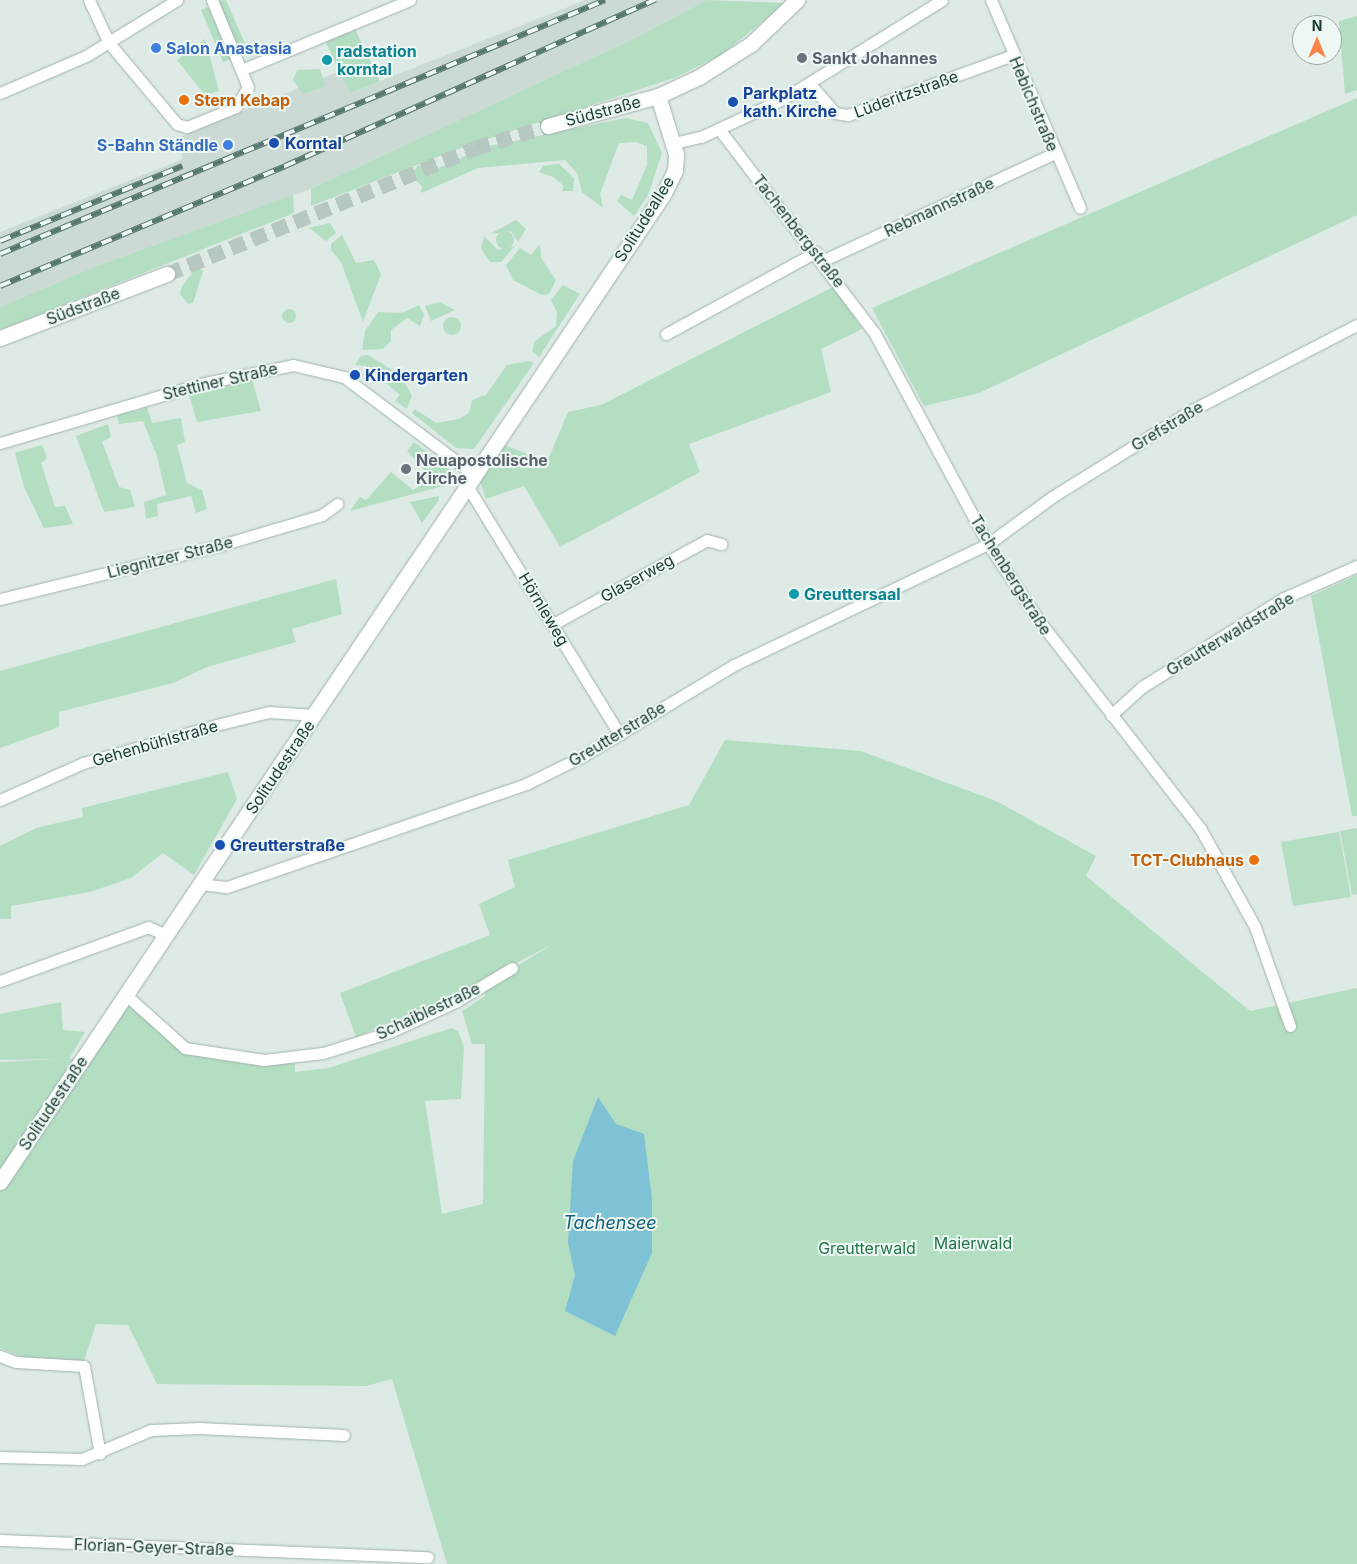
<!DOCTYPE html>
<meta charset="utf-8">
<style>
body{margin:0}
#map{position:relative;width:1357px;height:1564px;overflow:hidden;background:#ddeae5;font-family:Inter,sans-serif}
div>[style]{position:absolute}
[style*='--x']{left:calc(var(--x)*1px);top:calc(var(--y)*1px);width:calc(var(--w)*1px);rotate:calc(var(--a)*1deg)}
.built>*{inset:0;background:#cbdad4}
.green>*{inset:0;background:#b3dec2}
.round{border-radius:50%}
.water>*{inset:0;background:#7fc1d5}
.secondary-tunnel>*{height:15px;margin-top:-7.5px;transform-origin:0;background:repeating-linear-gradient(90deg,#b7c7c2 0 15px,transparent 0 23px)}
.roads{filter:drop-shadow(0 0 1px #a0b2ad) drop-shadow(0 0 1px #a0b2ad)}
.street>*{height:11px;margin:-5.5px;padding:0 5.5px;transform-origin:5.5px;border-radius:5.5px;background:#fff}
.secondary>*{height:15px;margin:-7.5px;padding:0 7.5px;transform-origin:7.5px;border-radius:7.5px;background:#fff}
.rail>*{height:5.5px;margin-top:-2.75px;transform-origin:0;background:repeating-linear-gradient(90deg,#edf7f3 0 11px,#577771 0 22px);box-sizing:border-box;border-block:1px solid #577771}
.dots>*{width:14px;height:14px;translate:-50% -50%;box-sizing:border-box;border:2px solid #edf7f3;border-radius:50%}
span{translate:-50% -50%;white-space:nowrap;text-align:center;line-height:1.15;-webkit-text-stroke:4px #edf7f3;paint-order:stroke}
.shop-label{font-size:16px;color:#366cbe;font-weight:700}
.left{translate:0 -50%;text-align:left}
.right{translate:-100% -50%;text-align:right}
.culture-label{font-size:16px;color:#0d838f;font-weight:700}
.worship-label{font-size:16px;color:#5b616d;font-weight:700}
.transit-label{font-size:16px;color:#164399;font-weight:700}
.street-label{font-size:16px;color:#1d3b35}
.food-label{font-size:16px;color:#c56008;font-weight:700}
.park-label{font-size:16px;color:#24754a}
.water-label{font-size:18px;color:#13617b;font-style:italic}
.north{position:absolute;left:1292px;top:15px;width:50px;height:50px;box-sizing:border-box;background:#edf7f3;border:1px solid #9aaca7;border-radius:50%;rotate:0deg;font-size:14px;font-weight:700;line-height:20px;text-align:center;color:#1d3b35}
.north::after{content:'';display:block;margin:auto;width:18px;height:22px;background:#fe8347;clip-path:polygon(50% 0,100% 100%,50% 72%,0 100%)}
</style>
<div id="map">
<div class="built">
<div style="clip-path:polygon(586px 0,707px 0,631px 40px,311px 189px,97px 266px,0 307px,0 232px,183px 159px,179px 137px,340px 71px,350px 93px)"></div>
</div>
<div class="green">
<div style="clip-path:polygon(226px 0,247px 48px,240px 51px,218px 1px)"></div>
<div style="clip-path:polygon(707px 0,786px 3px,721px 55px,674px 78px,460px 148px,311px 206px,311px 189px,631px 40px)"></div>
<div style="clip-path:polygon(208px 7px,231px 59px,223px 62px,201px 10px)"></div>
<div style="clip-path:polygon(1357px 16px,1357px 90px,1345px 94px,1339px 21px)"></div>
<div style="clip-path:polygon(351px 21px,380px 81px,350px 93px,322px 34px)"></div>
<div style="clip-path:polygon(205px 39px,219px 91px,205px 95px,177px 60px)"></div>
<div style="clip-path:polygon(320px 69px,325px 86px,303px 94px,293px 80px,297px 70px)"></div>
<div style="clip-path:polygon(1357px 98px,1357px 215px,979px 393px,924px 406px,872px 308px)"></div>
<div style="clip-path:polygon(626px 118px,648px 123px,662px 153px,648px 195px,634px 216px,617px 201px,621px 195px,632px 200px,647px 165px,647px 146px,635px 142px,619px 143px,600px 194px,603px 208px,582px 192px,577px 173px,565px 160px,478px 168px,421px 193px,422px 186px,411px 176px,418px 165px,432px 171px,485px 147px)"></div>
<div style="clip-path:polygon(559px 164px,574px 178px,573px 191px,562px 191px,564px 186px,553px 177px,539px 172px,543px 166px)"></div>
<div style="clip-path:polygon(293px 195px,294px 213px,0 330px,0 307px,97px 266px)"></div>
<div style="clip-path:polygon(516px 220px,526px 229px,518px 242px,511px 231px,490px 234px)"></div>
<div style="clip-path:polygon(330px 223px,336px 233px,326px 241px,309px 228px)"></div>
<div class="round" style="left:496px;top:231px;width:18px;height:18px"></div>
<div style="clip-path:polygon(342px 235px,356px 263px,374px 260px,381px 274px,363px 322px,341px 262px,331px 250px,331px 244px)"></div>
<div style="clip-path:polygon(484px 236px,498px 250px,515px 246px,501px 262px,490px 262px,481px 248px)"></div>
<div style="clip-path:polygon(540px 244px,541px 258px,556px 280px,549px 294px,542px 295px,513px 280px,506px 265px,520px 248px,531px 255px)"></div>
<div style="clip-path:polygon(197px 267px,203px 271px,193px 303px,188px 304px,180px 294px,182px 286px)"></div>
<div style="clip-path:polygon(563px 285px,580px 294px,539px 357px,532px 351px,535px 341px,556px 326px,557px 312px,551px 300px)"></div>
<div style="clip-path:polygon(835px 286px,862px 329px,821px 349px,831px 392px,689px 444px,700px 472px,560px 547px,524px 486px,486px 499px,479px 478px,505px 445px,547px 462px,568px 412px,601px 405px)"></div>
<div style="clip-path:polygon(439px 302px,455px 310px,431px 321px,425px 306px)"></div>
<div style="clip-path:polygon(419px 305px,424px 315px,420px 326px,407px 318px,391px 330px,391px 341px,383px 349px,362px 350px,365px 331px,378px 312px,402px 313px)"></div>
<div class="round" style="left:282px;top:309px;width:14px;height:14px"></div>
<div class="round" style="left:443px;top:317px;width:18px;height:18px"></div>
<div style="clip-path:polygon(368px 355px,391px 369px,406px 385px,412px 396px,407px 409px,395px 401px,400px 395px,366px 366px,355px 365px,361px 356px)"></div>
<div style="clip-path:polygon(529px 361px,534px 363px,474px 449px,456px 448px,412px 413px,415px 409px,436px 423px,459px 419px,469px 413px,472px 400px,486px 395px,507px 365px)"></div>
<div style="clip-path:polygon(252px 379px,261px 411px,197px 422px,189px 395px)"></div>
<div style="clip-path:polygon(146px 404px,152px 423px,181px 418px,185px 442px,177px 445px,187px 483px,202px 490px,207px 509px,196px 513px,191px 496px,157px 504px,158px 516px,146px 519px,144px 502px,166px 495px,157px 456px,143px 421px,119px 424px,117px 414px,141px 410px)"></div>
<div style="clip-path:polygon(108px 424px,111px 437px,102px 442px,119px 487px,130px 490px,135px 507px,104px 512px,76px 436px)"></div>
<div style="clip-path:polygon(414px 442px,449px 469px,454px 483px,350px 511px,360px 497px,366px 500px,391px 472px,413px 490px,417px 488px,428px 474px,407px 451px)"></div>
<div style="clip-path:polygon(42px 445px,47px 458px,41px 463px,55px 507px,65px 506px,73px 524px,44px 528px,24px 487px,15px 453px)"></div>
<div style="clip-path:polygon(439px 496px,439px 500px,422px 523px,410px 502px)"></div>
<div style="clip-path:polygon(1357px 575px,1357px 816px,1352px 816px,1311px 596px)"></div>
<div style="clip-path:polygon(336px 579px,342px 614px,292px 629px,296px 642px,207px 667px,173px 683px,59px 712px,59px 727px,0 748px,0 671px)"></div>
<div style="clip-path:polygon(725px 740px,861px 751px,996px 801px,1096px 856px,1086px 876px,1250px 1011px,1357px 988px,1357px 1564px,447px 1564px,392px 1379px,366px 1386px,157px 1384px,128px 1325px,96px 1324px,84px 1361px,21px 1357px,0 1348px,0 1062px,59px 1059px,0 1060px,0 1014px,61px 1002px,63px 1030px,85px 1032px,69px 1059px,80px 1059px,125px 994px,185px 1048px,295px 1064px,295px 1072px,328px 1068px,452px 1028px,458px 1031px,464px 1047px,461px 1099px,425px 1101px,442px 1214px,483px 1204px,485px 1044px,472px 1044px,462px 1011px,485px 996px,485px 985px,553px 944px,457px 994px,356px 1037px,340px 993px,490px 935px,479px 904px,515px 887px,508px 860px,689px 805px)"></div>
<div style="clip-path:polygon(228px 772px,237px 799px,194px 875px,163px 853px,131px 878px,90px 892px,11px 906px,11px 919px,0 919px,0 846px,36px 828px,83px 817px,82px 808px)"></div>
<div style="clip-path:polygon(1357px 828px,1357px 894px,1352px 895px,1340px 831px)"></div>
<div style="clip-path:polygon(1339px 832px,1351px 897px,1293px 906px,1281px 842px)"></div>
</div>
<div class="water">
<div style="clip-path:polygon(598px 1097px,616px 1124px,644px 1134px,652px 1199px,652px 1253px,615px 1336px,565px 1311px,575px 1275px,568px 1243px,573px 1161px)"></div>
</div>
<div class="secondary-tunnel">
<div style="--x:167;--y:274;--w:333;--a:-22.2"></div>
<div style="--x:475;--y:148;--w:76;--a:-16.8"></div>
</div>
<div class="roads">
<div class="street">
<div style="--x:89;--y:0;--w:47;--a:65.1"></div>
<div style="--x:109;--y:43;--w:106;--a:50"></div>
<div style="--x:177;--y:124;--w:10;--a:17"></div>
<div style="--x:187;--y:127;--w:53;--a:-22.2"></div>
<div style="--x:236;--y:107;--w:23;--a:-59"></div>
<div style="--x:248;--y:87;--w:94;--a:-112.5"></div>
<div style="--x:991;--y:0;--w:226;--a:66.8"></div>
<div style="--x:241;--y:70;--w:183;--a:-22.5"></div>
<div style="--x:810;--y:84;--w:38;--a:49"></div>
<div style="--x:835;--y:113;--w:13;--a:9"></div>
<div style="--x:848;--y:115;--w:176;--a:-20"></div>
<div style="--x:0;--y:93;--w:94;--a:-23.3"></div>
<div style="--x:86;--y:56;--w:107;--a:-31.6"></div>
<div style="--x:719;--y:129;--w:258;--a:52.7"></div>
<div style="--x:875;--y:334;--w:238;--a:61.7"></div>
<div style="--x:988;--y:544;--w:94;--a:56.3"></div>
<div style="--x:1040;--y:622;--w:261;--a:52.2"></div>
<div style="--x:1200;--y:828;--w:113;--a:60.9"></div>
<div style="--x:1255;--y:927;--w:105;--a:70.5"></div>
<div style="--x:674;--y:143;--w:28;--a:-13"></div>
<div style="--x:701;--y:137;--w:90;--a:-24.9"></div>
<div style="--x:783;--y:99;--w:187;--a:-31.9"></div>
<div style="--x:822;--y:261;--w:257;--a:-24.9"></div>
<div style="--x:666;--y:334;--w:171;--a:-28.7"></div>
<div style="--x:0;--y:443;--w:209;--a:-16.4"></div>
<div style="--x:200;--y:384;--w:95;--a:-11.5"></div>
<div style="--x:293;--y:365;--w:52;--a:13.2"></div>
<div style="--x:344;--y:377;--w:161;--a:36.9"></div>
<div style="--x:466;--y:484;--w:294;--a:58.5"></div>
<div style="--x:0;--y:599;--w:228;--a:-13.7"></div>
<div style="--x:221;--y:545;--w:105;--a:-16.5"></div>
<div style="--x:322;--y:515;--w:19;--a:-36"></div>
<div style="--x:555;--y:623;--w:173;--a:-28.6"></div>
<div style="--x:707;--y:540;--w:15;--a:16"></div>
<div style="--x:1111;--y:715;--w:42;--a:-42.1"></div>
<div style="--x:1142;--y:687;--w:168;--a:-32.1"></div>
<div style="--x:1284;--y:598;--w:80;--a:-23.7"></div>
<div style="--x:0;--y:800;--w:91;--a:-24"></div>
<div style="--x:83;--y:763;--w:138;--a:-15.9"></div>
<div style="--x:216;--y:725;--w:55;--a:-13.8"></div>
<div style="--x:269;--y:712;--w:47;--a:3.7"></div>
<div style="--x:201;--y:884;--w:26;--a:7"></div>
<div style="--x:227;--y:887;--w:316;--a:-19"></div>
<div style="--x:526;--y:784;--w:61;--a:-26.1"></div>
<div style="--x:581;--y:757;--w:179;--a:-31"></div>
<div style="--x:734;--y:665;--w:281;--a:-25.5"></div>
<div style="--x:988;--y:544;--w:79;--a:-36.3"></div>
<div style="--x:1052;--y:497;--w:165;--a:-31.9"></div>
<div style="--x:1192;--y:410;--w:186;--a:-27.3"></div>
<div style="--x:0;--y:981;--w:158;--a:-20"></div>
<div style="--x:148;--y:927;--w:20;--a:24"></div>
<div style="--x:125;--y:994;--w:81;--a:42"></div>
<div style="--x:185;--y:1048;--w:80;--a:8.6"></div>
<div style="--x:264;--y:1060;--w:59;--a:-6.8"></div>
<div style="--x:323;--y:1053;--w:70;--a:-17.4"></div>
<div style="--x:390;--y:1032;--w:74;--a:-24.8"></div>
<div style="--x:457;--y:1001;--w:64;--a:-31"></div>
<div style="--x:0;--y:1356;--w:17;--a:21"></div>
<div style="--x:16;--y:1362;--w:68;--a:3.4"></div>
<div style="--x:84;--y:1366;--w:89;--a:79.7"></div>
<div style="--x:0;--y:1457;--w:82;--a:1.4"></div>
<div style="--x:82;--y:1459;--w:75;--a:-22.8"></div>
<div style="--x:151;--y:1430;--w:48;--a:-2.4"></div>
<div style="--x:199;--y:1428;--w:145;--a:2.8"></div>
<div style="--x:0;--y:1540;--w:428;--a:2.3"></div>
</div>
<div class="secondary">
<div style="--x:548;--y:126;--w:114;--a:-15.3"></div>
<div style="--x:658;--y:96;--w:45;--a:-24.9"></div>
<div style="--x:699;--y:77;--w:62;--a:-32.4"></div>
<div style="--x:751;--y:44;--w:64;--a:-43.7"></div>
<div style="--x:0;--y:338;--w:179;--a:-21"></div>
<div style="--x:0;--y:1182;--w:1191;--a:-56.12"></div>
<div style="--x:664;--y:193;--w:25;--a:-64"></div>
<div style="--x:675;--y:170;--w:16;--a:-86"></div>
<div style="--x:676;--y:154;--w:61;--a:-107.2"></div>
</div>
</div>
<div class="rail">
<div style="--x:0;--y:241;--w:197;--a:-22.4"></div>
<div style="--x:0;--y:254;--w:656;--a:-22.77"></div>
<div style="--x:0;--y:286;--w:309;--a:-22.8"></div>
<div style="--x:285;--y:166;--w:406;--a:-24.2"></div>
</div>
<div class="dots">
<div style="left:156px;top:48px;background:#3f7fe0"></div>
<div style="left:802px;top:58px;background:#6b7280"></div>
<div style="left:327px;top:60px;background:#0f9aa8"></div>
<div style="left:184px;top:100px;background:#e8710a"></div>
<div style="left:733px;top:102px;background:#1a4fb4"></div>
<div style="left:274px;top:143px;background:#1a4fb4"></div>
<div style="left:228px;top:145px;background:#3f7fe0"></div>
<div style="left:355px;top:375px;background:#1a4fb4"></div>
<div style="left:406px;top:469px;background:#6b7280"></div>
<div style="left:794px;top:594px;background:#0f9aa8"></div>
<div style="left:220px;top:845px;background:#1a4fb4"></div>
<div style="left:1254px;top:860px;background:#e8710a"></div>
</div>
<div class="shop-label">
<span class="left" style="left:166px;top:48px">Salon Anastasia</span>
<span class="right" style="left:218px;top:145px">S-Bahn Ständle</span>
</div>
<div class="culture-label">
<span class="left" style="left:337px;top:60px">radstation<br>korntal</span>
<span class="left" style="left:804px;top:594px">Greuttersaal</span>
</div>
<div class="worship-label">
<span class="left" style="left:812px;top:58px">Sankt Johannes</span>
<span class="left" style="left:416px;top:469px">Neuapostolische<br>Kirche</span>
</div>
<div class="transit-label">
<span class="left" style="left:743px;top:102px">Parkplatz<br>kath. Kirche</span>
<span class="left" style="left:285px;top:143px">Korntal</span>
<span class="left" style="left:365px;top:375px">Kindergarten</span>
<span class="left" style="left:230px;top:845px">Greutterstraße</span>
</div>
<div class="street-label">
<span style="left:906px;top:94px;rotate:-20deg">Lüderitzstraße</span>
<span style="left:1034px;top:104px;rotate:67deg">Hebichstraße</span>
<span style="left:603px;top:111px;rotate:-15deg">Südstraße</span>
<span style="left:939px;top:207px;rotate:-25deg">Rebmannstraße</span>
<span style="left:644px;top:219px;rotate:-58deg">Solitudeallee</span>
<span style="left:799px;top:231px;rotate:52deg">Tachenbergstraße</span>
<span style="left:83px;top:306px;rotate:-21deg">Südstraße</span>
<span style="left:220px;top:381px;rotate:-13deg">Stettiner Straße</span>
<span style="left:1167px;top:426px;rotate:-31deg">Grefstraße</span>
<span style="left:170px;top:557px;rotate:-14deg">Liegnitzer Straße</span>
<span style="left:1011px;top:575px;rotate:58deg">Tachenbergstraße</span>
<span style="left:637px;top:578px;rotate:-29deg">Glaserweg</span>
<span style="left:544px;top:609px;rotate:59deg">Hörnleweg</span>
<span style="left:1230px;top:634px;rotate:-31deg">Greutterwaldstraße</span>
<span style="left:617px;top:734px;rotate:-31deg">Greutterstraße</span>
<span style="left:155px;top:743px;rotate:-16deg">Gehenbühlstraße</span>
<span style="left:280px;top:767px;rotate:-56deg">Solitudestraße</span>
<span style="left:428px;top:1011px;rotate:-25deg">Schaiblestraße</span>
<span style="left:53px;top:1103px;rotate:-56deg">Solitudestraße</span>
<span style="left:154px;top:1547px;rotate:2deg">Florian-Geyer-Straße</span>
</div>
<div class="food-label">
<span class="left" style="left:194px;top:100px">Stern Kebap</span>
<span class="right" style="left:1244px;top:860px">TCT-Clubhaus</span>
</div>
<div class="park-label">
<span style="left:973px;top:1243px">Maierwald</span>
<span style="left:867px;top:1248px">Greutterwald</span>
</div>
<div class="water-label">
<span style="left:610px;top:1223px">Tachensee</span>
</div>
<div class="north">N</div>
</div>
